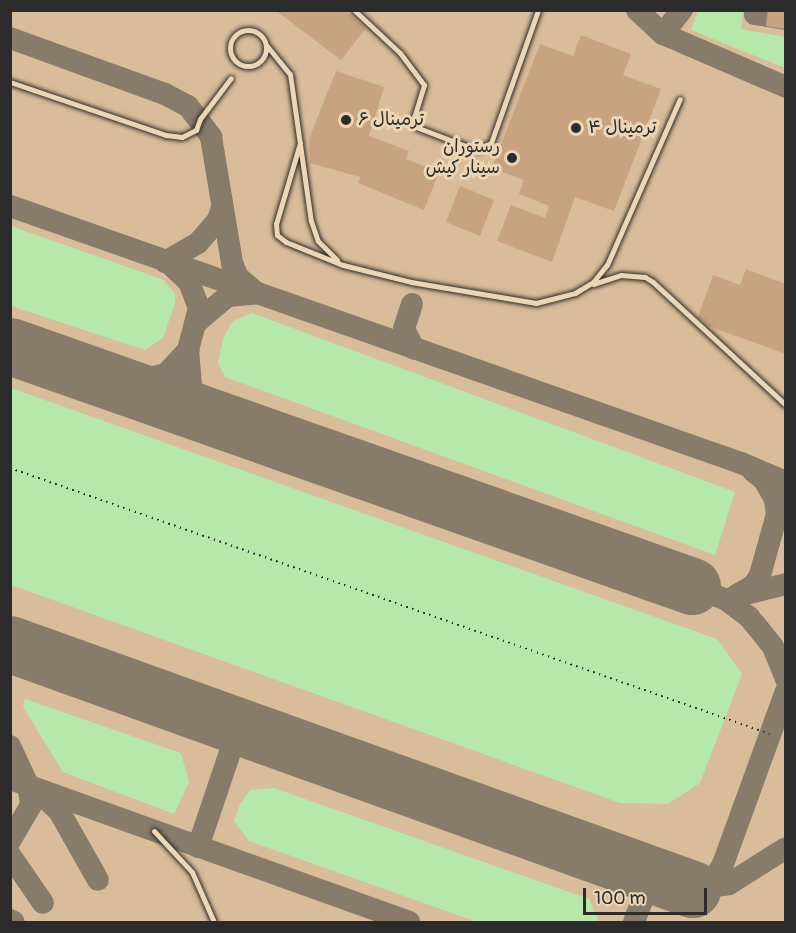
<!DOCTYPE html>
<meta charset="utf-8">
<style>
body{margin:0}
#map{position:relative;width:796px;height:933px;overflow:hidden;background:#e6cba8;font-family:Pangolin,"Playpen Sans Arabic",sans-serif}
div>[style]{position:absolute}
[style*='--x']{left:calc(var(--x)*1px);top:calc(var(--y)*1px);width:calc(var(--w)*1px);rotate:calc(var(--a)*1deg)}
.built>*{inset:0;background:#d9bc9a}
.green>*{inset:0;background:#b5e8a9}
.taxiway>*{height:22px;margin:-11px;padding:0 11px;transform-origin:11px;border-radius:11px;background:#887b6a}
.runway>*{height:57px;margin:-28.5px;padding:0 28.5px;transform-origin:28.5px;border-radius:28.5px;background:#887b6a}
.building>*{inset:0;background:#c8a380}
.path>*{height:1.5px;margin-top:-0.75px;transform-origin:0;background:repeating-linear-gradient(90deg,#2b2b2b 0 1.5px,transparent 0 6px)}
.roads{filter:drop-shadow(0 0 2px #2b2b2b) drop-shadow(0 0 2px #2b2b2b)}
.service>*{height:5px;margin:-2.5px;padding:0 2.5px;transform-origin:2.5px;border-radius:2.5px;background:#ecd6b5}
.service>.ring{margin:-2.5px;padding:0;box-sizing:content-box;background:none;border:5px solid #ecd6b5;border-radius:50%}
.dots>*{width:16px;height:16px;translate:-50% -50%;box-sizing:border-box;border:3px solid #ecd6b5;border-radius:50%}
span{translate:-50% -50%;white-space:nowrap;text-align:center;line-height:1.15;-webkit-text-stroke:6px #ecd6b5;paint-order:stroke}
.poi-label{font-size:18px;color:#2b2b2b}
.left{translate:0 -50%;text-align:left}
.right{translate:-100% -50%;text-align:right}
.frame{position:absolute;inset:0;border:12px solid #2b2b2b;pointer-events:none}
.scale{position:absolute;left:583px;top:888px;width:124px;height:27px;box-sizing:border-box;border:3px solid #2b2b2b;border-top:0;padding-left:8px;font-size:18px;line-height:21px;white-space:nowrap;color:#2b2b2b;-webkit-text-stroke:4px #ecd6b5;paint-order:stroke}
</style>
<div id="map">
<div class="built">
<div style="clip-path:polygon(10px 11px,785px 11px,785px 922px,11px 922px)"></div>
</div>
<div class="green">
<div style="clip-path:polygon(698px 11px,743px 11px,741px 29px,785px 37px,785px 68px,691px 30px)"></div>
<div style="clip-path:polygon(11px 226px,164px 280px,175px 294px,175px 303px,163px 338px,145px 350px,11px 306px)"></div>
<div style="clip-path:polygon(252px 313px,735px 492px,715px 555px,225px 377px,218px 363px,223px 338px,233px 321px)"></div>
<div style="clip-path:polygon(11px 388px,717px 639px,742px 674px,700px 783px,668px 804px,620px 803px,11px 585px)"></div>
<div style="clip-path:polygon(25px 699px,181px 753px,189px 782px,174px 814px,63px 772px,23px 707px)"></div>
<div style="clip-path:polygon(274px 788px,589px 899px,599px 922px,477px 922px,249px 841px,234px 821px,240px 804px,250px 790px)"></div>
</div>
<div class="taxiway">
<div style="--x:637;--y:10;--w:35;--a:43"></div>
<div style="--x:663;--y:34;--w:134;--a:23.3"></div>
<div style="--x:755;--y:10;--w:4;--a:90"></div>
<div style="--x:755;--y:14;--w:31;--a:9"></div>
<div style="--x:663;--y:34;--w:31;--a:-52"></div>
<div style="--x:10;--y:38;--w:165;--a:19.9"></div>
<div style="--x:165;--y:94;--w:26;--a:28"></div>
<div style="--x:188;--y:106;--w:39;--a:53"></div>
<div style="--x:211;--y:137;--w:128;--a:80.5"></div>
<div style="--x:232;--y:263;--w:15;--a:67"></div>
<div style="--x:238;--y:277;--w:21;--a:41"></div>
<div style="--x:10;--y:206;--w:775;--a:19.37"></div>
<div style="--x:741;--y:463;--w:49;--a:22.9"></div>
<div style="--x:165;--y:262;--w:38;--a:-30"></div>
<div style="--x:198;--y:243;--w:30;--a:-49"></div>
<div style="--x:218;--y:220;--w:13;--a:-72"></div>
<div style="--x:412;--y:304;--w:26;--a:108"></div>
<div style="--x:404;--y:329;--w:22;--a:63"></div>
<div style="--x:198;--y:321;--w:39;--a:-40"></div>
<div style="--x:228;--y:296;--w:25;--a:-5"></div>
<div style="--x:188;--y:350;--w:36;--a:85"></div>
<div style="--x:191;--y:386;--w:26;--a:58"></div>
<div style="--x:205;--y:408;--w:15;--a:37"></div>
<div style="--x:122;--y:384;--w:45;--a:-12.8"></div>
<div style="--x:166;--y:374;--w:33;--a:-47"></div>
<div style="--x:188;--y:350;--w:43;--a:-75.3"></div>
<div style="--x:199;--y:308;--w:28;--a:-111"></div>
<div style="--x:189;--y:282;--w:22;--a:-137"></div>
<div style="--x:692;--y:586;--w:35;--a:22"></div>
<div style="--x:725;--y:599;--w:30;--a:37"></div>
<div style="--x:749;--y:617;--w:38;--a:51"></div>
<div style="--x:773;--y:647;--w:35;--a:68"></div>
<div style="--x:742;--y:595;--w:45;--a:-14"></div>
<div style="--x:735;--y:596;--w:22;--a:-30"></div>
<div style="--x:754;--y:585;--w:12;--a:-59"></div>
<div style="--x:760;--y:575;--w:63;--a:-74.4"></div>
<div style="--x:777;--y:514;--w:15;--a:-98"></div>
<div style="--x:775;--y:499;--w:22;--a:-120"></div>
<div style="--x:764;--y:480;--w:14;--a:-141"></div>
<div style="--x:10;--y:746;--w:43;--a:65.2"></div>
<div style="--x:28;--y:785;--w:20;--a:81"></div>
<div style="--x:31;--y:805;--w:42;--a:120.3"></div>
<div style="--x:10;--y:779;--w:424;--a:19.7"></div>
<div style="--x:38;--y:791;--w:29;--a:44"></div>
<div style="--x:59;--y:811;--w:79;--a:60.5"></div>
<div style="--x:198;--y:847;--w:128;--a:-71.3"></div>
<div style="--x:10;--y:855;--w:58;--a:55.5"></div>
<div style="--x:698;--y:888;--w:31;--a:-7"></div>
<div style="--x:729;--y:884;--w:67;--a:-32.3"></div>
<div style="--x:692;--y:889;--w:29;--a:-31"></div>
<div style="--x:717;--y:874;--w:12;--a:-59"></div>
<div style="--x:723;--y:864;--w:184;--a:-70"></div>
<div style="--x:10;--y:920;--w:4;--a:27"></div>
<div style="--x:634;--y:922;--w:51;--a:-69.4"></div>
</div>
<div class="runway">
<div style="--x:10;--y:346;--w:723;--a:19.39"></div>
<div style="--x:10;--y:644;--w:725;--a:19.76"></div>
</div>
<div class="building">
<div style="clip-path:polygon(275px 10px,344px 10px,366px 28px,341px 60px)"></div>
<div style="clip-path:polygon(768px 10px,786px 10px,786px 29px,766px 26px)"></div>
<div style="clip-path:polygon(581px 35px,631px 54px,623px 75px,661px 89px,614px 211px,575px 197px,552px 262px,497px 241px,511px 205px,545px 218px,549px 206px,519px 194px,524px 180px,492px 168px,540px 44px,573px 56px)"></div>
<div style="clip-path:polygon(336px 71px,384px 87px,369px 136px,409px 151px,406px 159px,439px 172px,424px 210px,358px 183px,360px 177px,310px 163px,309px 139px)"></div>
<div style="clip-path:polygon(460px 186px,494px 200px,480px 236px,446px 222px)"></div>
<div style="clip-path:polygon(746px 269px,786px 284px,786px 354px,708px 326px,698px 317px,713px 275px,740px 285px)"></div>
</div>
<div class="path">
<div style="--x:10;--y:468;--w:805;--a:19.29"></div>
</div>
<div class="roads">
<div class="service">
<div style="--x:354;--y:10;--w:63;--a:43.1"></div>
<div style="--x:400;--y:53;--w:40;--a:53"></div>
<div style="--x:424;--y:85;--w:34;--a:107"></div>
<div style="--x:414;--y:117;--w:10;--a:79"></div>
<div style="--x:416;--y:127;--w:64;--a:21"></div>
<div style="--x:476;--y:150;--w:17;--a:-25"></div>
<div style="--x:491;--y:143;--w:141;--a:-70.5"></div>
<div class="ring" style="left:230px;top:30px;width:31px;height:31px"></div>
<div style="--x:267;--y:46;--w:36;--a:51"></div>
<div style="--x:290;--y:74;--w:148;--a:81.9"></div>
<div style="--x:311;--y:221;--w:21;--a:71"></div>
<div style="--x:318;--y:241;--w:27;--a:45"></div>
<div style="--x:10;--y:82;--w:165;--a:18.8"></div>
<div style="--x:166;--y:135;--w:16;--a:7"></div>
<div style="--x:182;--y:137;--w:16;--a:-27"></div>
<div style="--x:196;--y:130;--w:12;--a:-70"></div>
<div style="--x:200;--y:119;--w:51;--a:-52.9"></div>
<div style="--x:300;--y:143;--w:84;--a:106.5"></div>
<div style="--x:276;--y:224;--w:11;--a:85"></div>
<div style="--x:277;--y:235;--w:11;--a:38"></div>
<div style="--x:286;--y:242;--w:61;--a:22"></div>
<div style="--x:343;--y:265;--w:70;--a:14"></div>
<div style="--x:411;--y:282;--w:127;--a:9.5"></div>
<div style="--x:536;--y:303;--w:40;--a:-14.4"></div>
<div style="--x:575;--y:293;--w:21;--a:-31"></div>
<div style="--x:593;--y:282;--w:22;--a:-51"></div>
<div style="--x:607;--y:265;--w:181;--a:-66.3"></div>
<div style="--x:593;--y:284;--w:29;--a:-18"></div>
<div style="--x:621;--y:275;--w:24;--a:5"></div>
<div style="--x:645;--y:277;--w:9;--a:32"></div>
<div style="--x:653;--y:282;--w:181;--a:42.8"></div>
<div style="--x:154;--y:831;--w:56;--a:47.2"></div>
<div style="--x:192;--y:872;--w:55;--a:66.3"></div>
</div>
</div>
<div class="dots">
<div style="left:346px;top:120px;background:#2b2b2b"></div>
<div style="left:576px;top:128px;background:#2b2b2b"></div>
<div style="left:512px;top:158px;background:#2b2b2b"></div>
</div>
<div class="poi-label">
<span class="left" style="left:358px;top:120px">ترمینال ۶</span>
<span class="left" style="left:588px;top:128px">ترمینال ۴</span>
<span class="right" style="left:500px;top:158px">رستوران<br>سینار کیش</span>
</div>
<div class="frame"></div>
<div class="scale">100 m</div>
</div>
